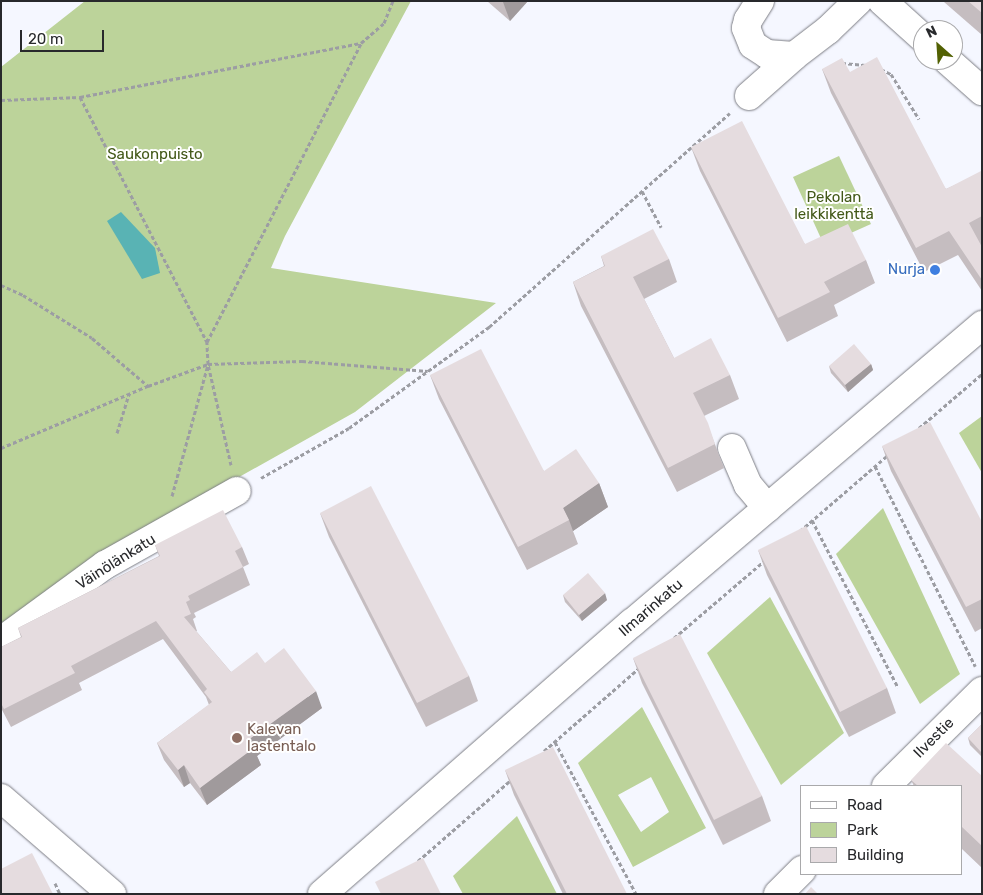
<!DOCTYPE html>
<meta charset="utf-8">
<style>
body{margin:0}
#map{position:relative;width:983px;height:895px;overflow:hidden;background:#f5f7ff;font-family:Rubik,sans-serif}
div>[style]{position:absolute}
[style*='--x']{left:calc(var(--x)*1px);top:calc(var(--y)*1px);width:calc(var(--w)*1px);rotate:calc(var(--a)*1deg)}
.green>*{inset:0;background:#bcd39a}
.water>*{inset:0;background:#59b3b4}
.path>*{height:3px;margin-top:-1.5px;transform-origin:0;background:repeating-linear-gradient(90deg,#9c9da3 0 4px,transparent 0 6.5px)}
.roads{filter:drop-shadow(0 0 1px #7c7d84) drop-shadow(0 0 1px #7c7d84)}
.minor>*{height:28px;margin:-14px;padding:0 14px;transform-origin:14px;border-radius:14px;background:#fff}
.wall>*{inset:0;background:#c5bdc0}
.shaded-wall>*{inset:0;background:#a09a9c}
.building>*{inset:0;background:#e5dcdf}
.dots>*{width:14px;height:14px;translate:-50% -50%;box-sizing:border-box;border:2px solid #fff;border-radius:50%}
span{translate:-50% -50%;white-space:nowrap;text-align:center;line-height:1.15;-webkit-text-stroke:4px #fff;paint-order:stroke}
.park-label{font-size:15px;color:#435919}
.shop-label{font-size:15px;color:#366cbe}
.right{translate:-100% -50%;text-align:right}
.street-label{font-size:15px;color:#28292c}
.education-label{font-size:15px;color:#785e54}
.left{translate:0 -50%;text-align:left}
.frame{position:absolute;inset:0;border:2px solid #28292c;pointer-events:none}
.legend{position:absolute;left:800px;top:785px;width:162px;height:90px;box-sizing:border-box;background:#fff;border:1px solid #a9a9ab;margin:0;padding:6px 9px;list-style:none;font-size:15px;color:#28292c}
.legend li{display:flex;align-items:center;gap:10px;height:25px}
.legend b{width:25px;border:1px solid #a9a9ab}
.north{position:absolute;left:913px;top:20px;width:50px;height:50px;box-sizing:border-box;background:#fff;border:1px solid #a9a9ab;border-radius:50%;rotate:334deg;font-size:14px;font-weight:700;line-height:20px;text-align:center;color:#28292c}
.north::after{content:'';display:block;margin:auto;width:18px;height:22px;background:#526103;clip-path:polygon(50% 0,100% 100%,50% 72%,0 100%)}
.scale{position:absolute;left:20px;top:30px;width:84px;height:22px;box-sizing:border-box;border:2px solid #28292c;border-top:0;padding-left:6px;font-size:15px;line-height:18px;white-space:nowrap;color:#28292c;-webkit-text-stroke:4px #fff;paint-order:stroke}
</style>
<div id="map">
<div class="green">
<div style="clip-path:polygon(85px 1px,411px 1px,285px 236px,271px 268px,496px 303px,355px 412px,102px 554px,1px 628px,1px 67px)"></div>
<div style="clip-path:polygon(839px 156px,871px 224px,824px 245px,793px 177px)"></div>
<div style="clip-path:polygon(982px 416px,982px 473px,959px 433px)"></div>
<div style="clip-path:polygon(883px 508px,960px 674px,920px 704px,836px 554px)"></div>
<div style="clip-path:polygon(770px 597px,844px 733px,781px 785px,707px 653px)"></div>
<div style="clip-path:polygon(evenodd,642px 707px,706px 828px,633px 867px,578px 763px,642px 707px,651px 777px,669px 812px,641px 832px,618px 795px,651px 777px)"></div>
<div style="clip-path:polygon(517px 816px,557px 894px,463px 894px,453px 876px)"></div>
</div>
<div class="water">
<div style="clip-path:polygon(121px 212px,155px 248px,160px 273px,142px 279px,107px 221px)"></div>
</div>
<div class="path">
<div style="--x:842;--y:63;--w:24;--a:5"></div>
<div style="--x:881;--y:69;--w:11;--a:27"></div>
<div style="--x:891;--y:74;--w:53;--a:58.1"></div>
<div style="--x:80;--y:97;--w:276;--a:62.6"></div>
<div style="--x:1;--y:100;--w:79;--a:-2.2"></div>
<div style="--x:80;--y:97;--w:286;--a:-10.9"></div>
<div style="--x:642;--y:191;--w:41;--a:62.2"></div>
<div style="--x:1;--y:285;--w:24;--a:24"></div>
<div style="--x:23;--y:295;--w:81;--a:31.9"></div>
<div style="--x:92;--y:338;--w:74;--a:40.6"></div>
<div style="--x:919;--y:428;--w:83;--a:-40.6"></div>
<div style="--x:117;--y:433;--w:41;--a:-72.9"></div>
<div style="--x:1;--y:448;--w:160;--a:-22.9"></div>
<div style="--x:148;--y:386;--w:64;--a:-20.1"></div>
<div style="--x:208;--y:364;--w:94;--a:-1.8"></div>
<div style="--x:302;--y:361;--w:126;--a:4.5"></div>
<div style="--x:231;--y:465;--w:104;--a:-102.8"></div>
<div style="--x:208;--y:364;--w:22;--a:-93"></div>
<div style="--x:207;--y:342;--w:336;--a:-62.7"></div>
<div style="--x:361;--y:43;--w:30;--a:-41"></div>
<div style="--x:384;--y:23;--w:24;--a:-68"></div>
<div style="--x:875;--y:466;--w:224;--a:63.4"></div>
<div style="--x:261;--y:478;--w:101;--a:-29.6"></div>
<div style="--x:349;--y:428;--w:173;--a:-35.8"></div>
<div style="--x:489;--y:327;--w:322;--a:-41.6"></div>
<div style="--x:172;--y:496;--w:137;--a:-74.7"></div>
<div style="--x:812;--y:520;--w:188;--a:62.8"></div>
<div style="--x:800;--y:531;--w:116;--a:-40.8"></div>
<div style="--x:674;--y:638;--w:118;--a:-40.5"></div>
<div style="--x:555;--y:742;--w:172;--a:61.9"></div>
<div style="--x:544;--y:751;--w:126;--a:-41.1"></div>
<div style="--x:418;--y:861;--w:123;--a:-41.1"></div>
<div style="--x:55;--y:883;--w:12;--a:66"></div>
</div>
<div class="roads">
<div class="minor">
<div style="--x:760;--y:1;--w:22;--a:122"></div>
<div style="--x:748;--y:20;--w:8;--a:104"></div>
<div style="--x:746;--y:28;--w:18;--a:68"></div>
<div style="--x:753;--y:45;--w:17;--a:33"></div>
<div style="--x:767;--y:54;--w:27;--a:4"></div>
<div style="--x:882;--y:1;--w:55;--a:42.1"></div>
<div style="--x:947;--y:60;--w:47;--a:41.5"></div>
<div style="--x:749;--y:96;--w:60;--a:-41.6"></div>
<div style="--x:794;--y:56;--w:43;--a:-37.4"></div>
<div style="--x:828;--y:30;--w:42;--a:-44"></div>
<div style="--x:732;--y:448;--w:40;--a:66.6"></div>
<div style="--x:748;--y:485;--w:30;--a:50"></div>
<div style="--x:1;--y:641;--w:129;--a:-36.2"></div>
<div style="--x:105;--y:565;--w:151;--a:-29.3"></div>
<div style="--x:886;--y:786;--w:135;--a:-44.7"></div>
<div style="--x:1;--y:798;--w:147;--a:40.9"></div>
<div style="--x:322;--y:894;--w:412;--a:-41.2"></div>
<div style="--x:632;--y:623;--w:460;--a:-40.4"></div>
<div style="--x:778;--y:894;--w:34;--a:-45"></div>
</div>
</div>
<div class="wall">
<div style="clip-path:polygon(487px 1px,528px 1px,510px 21px)"></div>
<div style="clip-path:polygon(944px 1px,982px 1px,982px 35px,944px 2px)"></div>
<div style="clip-path:polygon(822px 69px,850px 72px,946px 189px,982px 173px,982px 244px,981px 245px,982px 247px,982px 291px,958px 255px,924px 272px,831px 93px)"></div>
<div style="clip-path:polygon(691px 147px,805px 244px,866px 260px,875px 283px,834px 305px,838px 316px,787px 342px,700px 171px)"></div>
<div style="clip-path:polygon(601px 256px,669px 259px,677px 282px,644px 299px,674px 358px,730px 375px,739px 399px,704px 416px,716px 447px,724px 468px,677px 492px,581px 306px,573px 282px,604px 266px)"></div>
<div style="clip-path:polygon(871px 364px,873px 370px,848px 392px,831px 373px,829px 366px)"></div>
<div style="clip-path:polygon(430px 375px,544px 471px,599px 483px,608px 507px,573px 531px,578px 544px,527px 570px,439px 399px)"></div>
<div style="clip-path:polygon(882px 446px,982px 522px,982px 628px,975px 632px,891px 471px)"></div>
<div style="clip-path:polygon(320px 513px,469px 676px,478px 701px,426px 727px,329px 537px)"></div>
<div style="clip-path:polygon(155px 545px,242px 547px,249px 564px,243px 567px,250px 585px,194px 613px,196px 617px,193px 619px,197px 631px,196px 631px,231px 672px,265px 663px,322px 708px,257px 756px,261px 765px,207px 805px,190px 783px,184px 787px,164px 760px,157px 743px,209px 705px,206px 697px,163px 639px,79px 683px,82px 690px,11px 727px,1px 708px,1px 647px,21px 637px,18px 628px,159px 556px)"></div>
<div style="clip-path:polygon(758px 550px,887px 688px,896px 713px,849px 737px,767px 575px)"></div>
<div style="clip-path:polygon(563px 595px,607px 600px,582px 621px,565px 602px)"></div>
<div style="clip-path:polygon(633px 658px,762px 796px,771px 821px,723px 845px,642px 683px)"></div>
<div style="clip-path:polygon(982px 724px,982px 757px,970px 745px,968px 738px)"></div>
<div style="clip-path:polygon(505px 770px,627px 894px,563px 894px,514px 795px)"></div>
<div style="clip-path:polygon(982px 776px,982px 868px,962px 849px,962px 786px,914px 786px,911px 780px)"></div>
</div>
<div class="shaded-wall">
<div style="clip-path:polygon(504px 1px,528px 1px,510px 21px,503px 2px)"></div>
<div style="clip-path:polygon(871px 364px,873px 370px,848px 392px,845px 385px)"></div>
<div style="clip-path:polygon(599px 483px,608px 507px,573px 531px,569px 520px,563px 508px)"></div>
<div style="clip-path:polygon(605px 593px,607px 600px,582px 621px,579px 615px)"></div>
<div style="clip-path:polygon(316px 691px,322px 708px,257px 756px,261px 765px,207px 805px,200px 788px,248px 740px)"></div>
<div style="clip-path:polygon(184px 765px,190px 783px,184px 787px,178px 770px)"></div>
</div>
<div class="building">
<div style="clip-path:polygon(968px 1px,982px 1px,982px 13px)"></div>
<div style="clip-path:polygon(877px 57px,946px 189px,981px 171px,982px 173px,982px 216px,969px 223px,982px 247px,982px 280px,949px 231px,916px 248px,822px 69px,842px 58px,850px 72px)"></div>
<div style="clip-path:polygon(742px 121px,805px 244px,848px 224px,866px 260px,824px 282px,830px 292px,778px 318px,691px 147px)"></div>
<div style="clip-path:polygon(653px 229px,669px 259px,633px 277px,674px 358px,711px 338px,730px 375px,693px 393px,708px 423px,715px 444px,668px 468px,573px 282px,605px 266px,601px 256px)"></div>
<div style="clip-path:polygon(854px 344px,871px 364px,845px 385px,829px 366px)"></div>
<div style="clip-path:polygon(481px 349px,544px 471px,576px 449px,599px 483px,563px 508px,569px 520px,518px 547px,430px 375px)"></div>
<div style="clip-path:polygon(930px 422px,982px 522px,982px 599px,966px 607px,882px 446px)"></div>
<div style="clip-path:polygon(371px 486px,469px 676px,417px 703px,320px 513px)"></div>
<div style="clip-path:polygon(223px 510px,242px 547px,235px 551px,243px 567px,188px 596px,190px 600px,186px 602px,191px 614px,184px 617px,231px 672px,257px 652px,265px 663px,284px 648px,316px 691px,248px 740px,254px 748px,200px 788px,184px 765px,178px 770px,157px 743px,212px 702px,204px 692px,207px 689px,156px 621px,71px 666px,75px 673px,4px 709px,1px 703px,1px 647px,22px 637px,18px 628px,160px 556px,155px 545px)"></div>
<div style="clip-path:polygon(806px 526px,887px 688px,840px 712px,758px 550px)"></div>
<div style="clip-path:polygon(588px 573px,605px 593px,579px 615px,563px 595px)"></div>
<div style="clip-path:polygon(680px 634px,762px 796px,714px 820px,633px 658px)"></div>
<div style="clip-path:polygon(982px 724px,982px 753px,968px 738px)"></div>
<div style="clip-path:polygon(946px 743px,982px 776px,982px 846px,962px 827px,962px 786px,918px 786px,911px 780px)"></div>
<div style="clip-path:polygon(553px 747px,627px 894px,567px 894px,505px 770px)"></div>
<div style="clip-path:polygon(32px 853px,53px 894px,1px 894px,1px 869px)"></div>
<div style="clip-path:polygon(423px 858px,441px 894px,381px 894px,375px 882px)"></div>
<div style="clip-path:polygon(811px 887px,818px 894px,805px 894px)"></div>
</div>
<div class="dots">
<div style="left:935px;top:270px;background:#3f7fe0"></div>
<div style="left:237px;top:738px;background:#8d6e63"></div>
</div>
<div class="park-label">
<span style="left:155px;top:155px">Saukonpuisto</span>
<span style="left:834px;top:206px">Pekolan<br>leikkikenttä</span>
</div>
<div class="shop-label">
<span class="right" style="left:925px;top:270px">Nurja</span>
</div>
<div class="street-label">
<span style="left:116px;top:562px;rotate:-32deg">Väinölänkatu</span>
<span style="left:651px;top:608px;rotate:-41deg">Ilmarinkatu</span>
<span style="left:934px;top:738px;rotate:-45deg">Ilvestie</span>
</div>
<div class="education-label">
<span class="left" style="left:247px;top:738px">Kalevan<br>lastentalo</span>
</div>
<div class="frame"></div>
<ul class="legend">
<li><b style="height:6px;background:#fff"></b>Road</li>
<li><b style="height:14px;background:#bcd39a"></b>Park</li>
<li><b style="height:14px;background:#e5dcdf"></b>Building</li>
</ul>
<div class="north">N</div>
<div class="scale">20 m</div>
</div>
